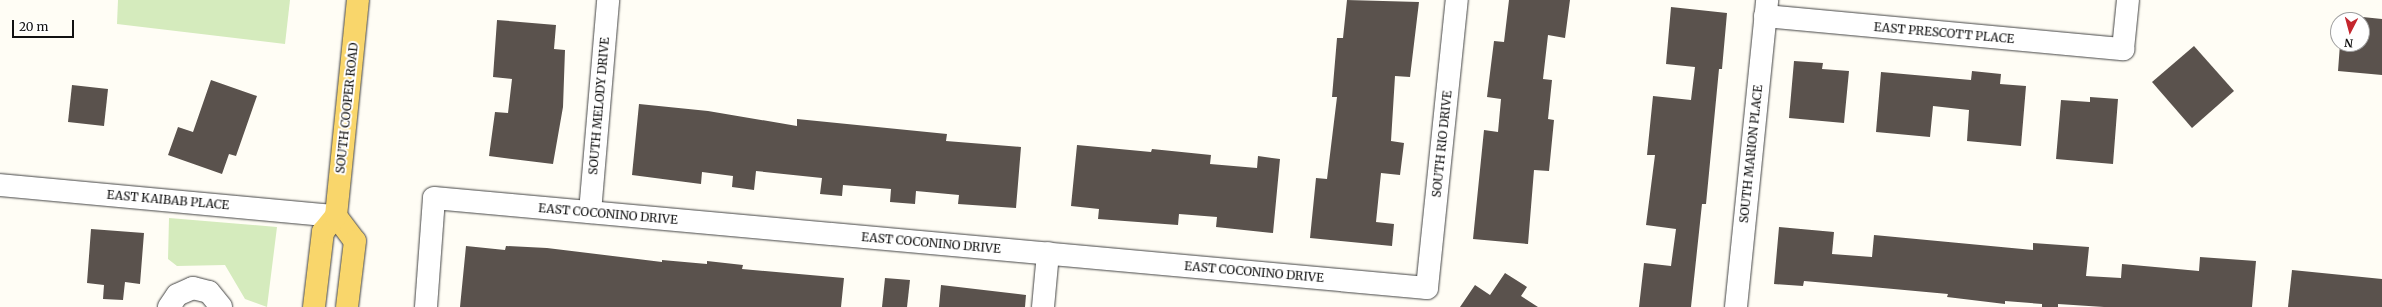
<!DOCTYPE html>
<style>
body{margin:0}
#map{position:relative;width:2382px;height:307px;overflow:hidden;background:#fffdf5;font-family:Merriweather,serif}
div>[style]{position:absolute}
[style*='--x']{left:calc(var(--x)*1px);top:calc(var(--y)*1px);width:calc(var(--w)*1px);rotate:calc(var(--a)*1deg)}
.green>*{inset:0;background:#d5ebbd}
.building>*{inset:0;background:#5a524d}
.roads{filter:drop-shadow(0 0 1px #444) drop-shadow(0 0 1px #444)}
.minor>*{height:22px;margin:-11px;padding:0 11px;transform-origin:11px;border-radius:11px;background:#fff}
.major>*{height:22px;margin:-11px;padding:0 11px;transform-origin:11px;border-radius:11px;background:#f9d66b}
span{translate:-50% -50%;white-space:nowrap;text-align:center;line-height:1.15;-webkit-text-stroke:4px #fff;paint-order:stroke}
.street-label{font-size:12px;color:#111}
.north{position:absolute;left:2330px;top:12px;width:40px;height:40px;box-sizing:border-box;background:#fff;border:1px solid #a0a0a0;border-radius:50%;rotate:186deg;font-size:11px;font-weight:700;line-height:16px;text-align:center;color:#111}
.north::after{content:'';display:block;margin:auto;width:14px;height:18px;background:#c4262e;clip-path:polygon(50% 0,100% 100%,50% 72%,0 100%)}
.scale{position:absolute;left:12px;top:20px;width:62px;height:18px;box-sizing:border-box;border:2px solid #111;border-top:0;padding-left:5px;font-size:12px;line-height:14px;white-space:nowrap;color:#111;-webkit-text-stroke:3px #fff;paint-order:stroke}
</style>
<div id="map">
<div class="green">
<div style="clip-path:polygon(118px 0,290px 0,285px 44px,117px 24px)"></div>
<div style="clip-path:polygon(169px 218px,277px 227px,267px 307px,245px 299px,225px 265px,177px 266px,168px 259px)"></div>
</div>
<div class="building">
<div style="clip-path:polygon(1347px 0,1419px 2px,1410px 77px,1395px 76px,1391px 141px,1404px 143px,1400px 175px,1381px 173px,1376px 222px,1394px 224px,1392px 246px,1310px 238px,1316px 178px,1327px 179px,1337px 97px,1332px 97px,1337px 38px,1343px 38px)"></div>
<div style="clip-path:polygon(1509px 0,1570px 0,1565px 38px,1548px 35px,1543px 79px,1552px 80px,1548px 119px,1554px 120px,1549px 171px,1534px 170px,1528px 244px,1473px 239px,1484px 130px,1498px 132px,1501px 99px,1487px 97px,1494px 41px,1504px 42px)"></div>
<div style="clip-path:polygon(1671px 7px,1727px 13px,1722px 69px,1719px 69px,1706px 204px,1702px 204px,1691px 307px,1639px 307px,1644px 263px,1671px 266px,1676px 229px,1646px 225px,1655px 155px,1647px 155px,1653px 96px,1691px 100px,1695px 67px,1666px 64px)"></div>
<div style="clip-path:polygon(2343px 15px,2382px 19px,2382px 75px,2338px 71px,2340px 44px,2362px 44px,2362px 20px,2342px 20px)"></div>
<div style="clip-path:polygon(497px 20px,556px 25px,554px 49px,565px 50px,563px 107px,553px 164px,489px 156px,495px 112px,508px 113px,512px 79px,493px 77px)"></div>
<div style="clip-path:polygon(2194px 46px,2234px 91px,2192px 128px,2152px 82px)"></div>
<div style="clip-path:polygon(1794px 61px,1823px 63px,1822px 69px,1849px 71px,1844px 123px,1789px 118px)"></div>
<div style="clip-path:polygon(1972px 71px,2001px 74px,2000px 84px,2026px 86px,2021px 146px,1967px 141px,1969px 110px,1933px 106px,1930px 137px,1876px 132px,1881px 72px,1971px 80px)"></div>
<div style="clip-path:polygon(211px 80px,257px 96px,236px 156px,229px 154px,222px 174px,168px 155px,178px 127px,193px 132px)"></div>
<div style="clip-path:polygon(72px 85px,108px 89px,104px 126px,68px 122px)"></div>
<div style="clip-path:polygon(2090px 97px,2118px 99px,2113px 164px,2056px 159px,2061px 100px,2090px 102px)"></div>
<div style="clip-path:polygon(639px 104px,708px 111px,797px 126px,797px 119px,947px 134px,946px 141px,1021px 147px,1016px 208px,958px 204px,959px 195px,916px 191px,915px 204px,890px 202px,891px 189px,843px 185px,842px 196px,820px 194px,822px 178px,756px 171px,754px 190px,732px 187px,733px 176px,702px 172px,701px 184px,632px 175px)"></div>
<div style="clip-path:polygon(1077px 145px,1151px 152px,1152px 149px,1211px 155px,1210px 164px,1257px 168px,1258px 156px,1280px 159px,1273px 233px,1216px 227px,1217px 217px,1179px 214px,1178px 225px,1098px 219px,1099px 209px,1071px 206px)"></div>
<div style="clip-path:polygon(1779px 227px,1834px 232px,1832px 254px,1872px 257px,1874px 235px,2033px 250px,2033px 243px,2089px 247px,2086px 276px,2121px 278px,2122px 264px,2199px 271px,2200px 257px,2256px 261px,2252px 307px,2104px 307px,2058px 304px,2058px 307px,2042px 307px,2042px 304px,2005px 301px,2005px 304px,1947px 297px,1948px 294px,1861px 286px,1804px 281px,1803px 286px,1774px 284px)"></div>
<div style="clip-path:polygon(91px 229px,144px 233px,140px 284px,125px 282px,123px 300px,103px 299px,104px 285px,87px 283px)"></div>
<div style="clip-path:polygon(466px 246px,505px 250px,506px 246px,547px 248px,662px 262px,662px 260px,707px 264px,707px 261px,743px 265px,742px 269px,844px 278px,841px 307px,460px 307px)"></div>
<div style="clip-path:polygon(2292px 270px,2382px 279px,2382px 307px,2288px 307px)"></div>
<div style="clip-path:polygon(1505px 273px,1527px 287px,1521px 296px,1538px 307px,1460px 307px,1475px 285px,1490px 295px)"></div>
<div style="clip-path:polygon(885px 278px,910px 280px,907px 307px,882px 307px)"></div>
<div style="clip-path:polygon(941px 285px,1026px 295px,1025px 307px,939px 307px)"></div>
</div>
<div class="roads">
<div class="minor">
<div style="--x:1765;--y:16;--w:360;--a:5.3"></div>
<div style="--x:2123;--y:49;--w:49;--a:-84.2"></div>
<div style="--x:0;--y:185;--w:337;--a:5.3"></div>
<div style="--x:590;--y:212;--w:213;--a:-85.1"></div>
<div style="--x:169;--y:307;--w:14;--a:-56"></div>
<div style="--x:177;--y:295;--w:17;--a:-24"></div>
<div style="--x:193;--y:288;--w:16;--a:14"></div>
<div style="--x:209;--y:292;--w:19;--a:51"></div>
<div style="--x:426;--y:307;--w:109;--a:-85.8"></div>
<div style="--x:434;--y:198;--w:997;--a:5.18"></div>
<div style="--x:1427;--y:288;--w:290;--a:-84.1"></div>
<div style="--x:1043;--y:307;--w:54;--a:-84.7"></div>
<div style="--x:1736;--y:307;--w:309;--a:-84.2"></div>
</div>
<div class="major">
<div style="--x:336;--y:216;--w:31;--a:53"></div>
<div style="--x:355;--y:241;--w:66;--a:96.9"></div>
<div style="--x:314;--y:307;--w:76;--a:-83.2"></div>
<div style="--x:323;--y:232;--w:21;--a:-51"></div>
<div style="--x:336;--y:216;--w:217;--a:-84.2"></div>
</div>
</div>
<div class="street-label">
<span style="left:1944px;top:33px;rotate:5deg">EAST PRESCOTT PLACE</span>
<span style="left:599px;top:106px;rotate:-85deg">SOUTH MELODY DRIVE</span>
<span style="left:347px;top:108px;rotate:-84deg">SOUTH COOPER ROAD</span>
<span style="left:1442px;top:144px;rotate:-84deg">SOUTH RIO DRIVE</span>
<span style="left:1751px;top:154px;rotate:-84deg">SOUTH MARION PLACE</span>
<span style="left:168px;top:200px;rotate:5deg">EAST KAIBAB PLACE</span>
<span style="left:608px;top:214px;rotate:5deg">EAST COCONINO DRIVE</span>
<span style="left:931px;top:243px;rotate:5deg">EAST COCONINO DRIVE</span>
<span style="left:1254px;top:272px;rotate:5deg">EAST COCONINO DRIVE</span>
</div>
<div class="north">N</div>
<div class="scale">20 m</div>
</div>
